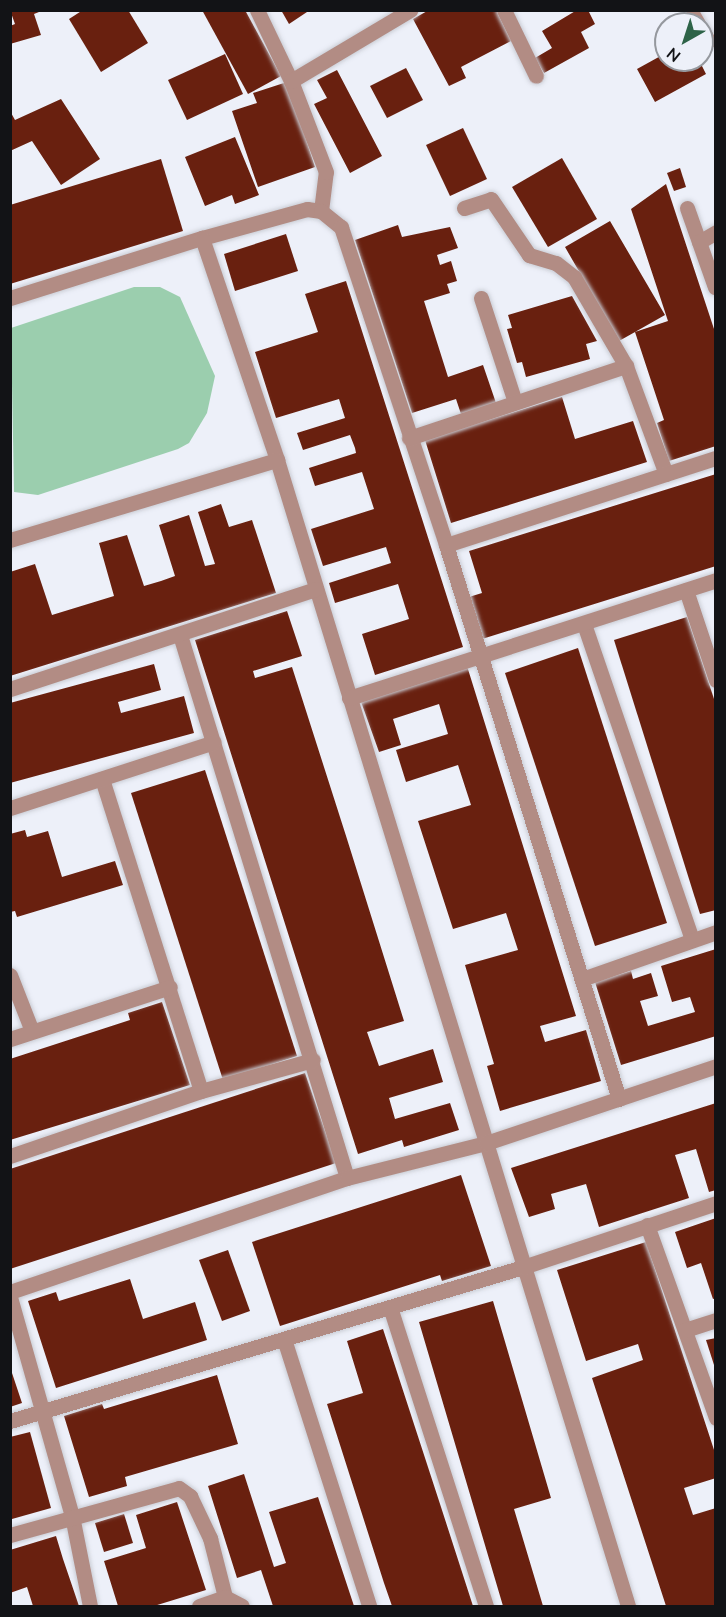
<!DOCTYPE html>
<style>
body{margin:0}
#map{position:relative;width:726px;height:1617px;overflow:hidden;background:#edf0f9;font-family:"Nunito Sans",sans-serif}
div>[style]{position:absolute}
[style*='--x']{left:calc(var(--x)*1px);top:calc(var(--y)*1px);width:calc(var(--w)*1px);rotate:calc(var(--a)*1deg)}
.green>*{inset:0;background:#9bceae}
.building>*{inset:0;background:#69200f}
.roads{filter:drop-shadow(0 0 2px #cacdd5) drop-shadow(0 0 2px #cacdd5)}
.service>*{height:12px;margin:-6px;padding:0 6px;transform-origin:6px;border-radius:6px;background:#b28c84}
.minor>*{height:15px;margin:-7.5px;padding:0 7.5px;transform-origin:7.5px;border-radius:7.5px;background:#b28c84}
span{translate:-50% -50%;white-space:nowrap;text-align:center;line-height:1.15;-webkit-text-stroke:6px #edf0f9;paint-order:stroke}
.frame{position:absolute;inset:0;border:12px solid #121316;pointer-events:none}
.north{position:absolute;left:654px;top:12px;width:60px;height:60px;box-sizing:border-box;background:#edf0f9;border:2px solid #95989e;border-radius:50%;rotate:219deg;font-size:16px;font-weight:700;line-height:24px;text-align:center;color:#121316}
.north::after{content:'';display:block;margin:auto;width:21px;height:27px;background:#2e6348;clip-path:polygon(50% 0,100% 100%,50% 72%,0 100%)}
</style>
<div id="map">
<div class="green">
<div style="clip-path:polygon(134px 287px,160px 287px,180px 297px,215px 376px,207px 413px,189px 443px,178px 449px,38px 495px,14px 492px,11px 328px)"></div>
</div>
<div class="building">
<div style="clip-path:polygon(10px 10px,44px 10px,34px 14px,41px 35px,10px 44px,10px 26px,15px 24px)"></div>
<div style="clip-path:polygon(83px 10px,128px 10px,148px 43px,101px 72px,69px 19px)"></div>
<div style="clip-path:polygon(202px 10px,245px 10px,281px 76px,248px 94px)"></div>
<div style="clip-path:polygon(281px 10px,310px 10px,289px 24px)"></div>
<div style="clip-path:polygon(429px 10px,496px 10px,511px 41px,461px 67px,466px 78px,449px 86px,413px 19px)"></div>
<div style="clip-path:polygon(577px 10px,588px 10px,595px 24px,581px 32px,589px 48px,544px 73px,535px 58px,552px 48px,542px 31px)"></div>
<div style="clip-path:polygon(666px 53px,666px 60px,699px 60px,706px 74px,655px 102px,637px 69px)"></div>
<div style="clip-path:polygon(225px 54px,243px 94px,187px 120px,168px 80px)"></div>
<div style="clip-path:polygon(406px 68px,423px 100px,387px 118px,370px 86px)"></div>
<div style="clip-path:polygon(337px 70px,382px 156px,350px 173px,314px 104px,327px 98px,317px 80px)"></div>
<div style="clip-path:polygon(287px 82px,315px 167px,258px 187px,232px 111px,257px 103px,253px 93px)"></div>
<div style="clip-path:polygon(61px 99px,100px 159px,61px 185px,32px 141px,10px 151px,10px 111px,15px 120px)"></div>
<div style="clip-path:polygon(463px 128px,487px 179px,450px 196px,426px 145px)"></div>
<div style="clip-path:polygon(235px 137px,259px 195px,235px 204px,232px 195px,205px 206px,185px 157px)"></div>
<div style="clip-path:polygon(562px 158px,597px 219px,548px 247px,512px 187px)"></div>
<div style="clip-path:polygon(161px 159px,183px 231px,10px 284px,10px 205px)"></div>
<div style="clip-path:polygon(680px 168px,686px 187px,674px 191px,667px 173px)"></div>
<div style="clip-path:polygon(666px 184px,716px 335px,716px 446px,669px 461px,657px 423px,664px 420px,635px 332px,619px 341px,565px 247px,610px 221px,665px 315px,635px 332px,668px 321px,631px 209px)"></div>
<div style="clip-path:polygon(398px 225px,402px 237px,450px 227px,458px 248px,437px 255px,440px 265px,451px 261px,457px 281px,447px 284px,450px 293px,424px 301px,448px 377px,483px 365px,496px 403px,461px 414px,456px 399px,412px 413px,355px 240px)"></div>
<div style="clip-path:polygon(286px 234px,298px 271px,235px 291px,224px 254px)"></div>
<div style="clip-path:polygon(346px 281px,463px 647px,375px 675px,362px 634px,409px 619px,398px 584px,335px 603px,329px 583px,391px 563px,386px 547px,323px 566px,311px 529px,374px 509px,362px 472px,315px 486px,309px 468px,356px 453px,355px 448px,350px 435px,303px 450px,297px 433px,345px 418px,339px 399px,276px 418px,255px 352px,318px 332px,305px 294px)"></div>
<div style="clip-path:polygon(572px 296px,597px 341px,586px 344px,590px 359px,526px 377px,522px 362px,517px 363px,507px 329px,512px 328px,508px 315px)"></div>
<div style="clip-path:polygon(562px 397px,575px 439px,633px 421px,647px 462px,451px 523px,425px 440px)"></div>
<div style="clip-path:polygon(716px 474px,716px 566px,482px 639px,469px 597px,482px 593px,469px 551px)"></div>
<div style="clip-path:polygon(221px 504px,229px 527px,252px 520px,276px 593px,10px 676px,10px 572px,35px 564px,52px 615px,114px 596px,99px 543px,127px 535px,144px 586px,161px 581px,175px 576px,159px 525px,189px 515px,205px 566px,215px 564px,198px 512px)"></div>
<div style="clip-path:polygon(287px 611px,302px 656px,253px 671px,255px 678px,292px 667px,347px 839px,404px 1021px,367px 1032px,379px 1066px,433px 1049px,443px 1082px,389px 1098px,395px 1119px,450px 1103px,459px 1130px,404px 1147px,402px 1140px,358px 1154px,195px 640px)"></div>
<div style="clip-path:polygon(687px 617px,716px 705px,716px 910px,700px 914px,614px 640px)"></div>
<div style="clip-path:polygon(578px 648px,667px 923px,595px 946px,505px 673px)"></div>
<div style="clip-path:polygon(154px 664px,161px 690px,118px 702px,121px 713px,184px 696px,194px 733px,10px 783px,10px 703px)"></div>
<div style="clip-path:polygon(467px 666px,576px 1016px,540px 1026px,545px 1042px,586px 1030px,601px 1081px,500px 1111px,487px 1066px,494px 1064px,465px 965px,518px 950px,506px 913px,453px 929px,418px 821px,471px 805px,458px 765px,406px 782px,396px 750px,448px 734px,439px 704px,393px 719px,401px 745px,379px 752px,360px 699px)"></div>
<div style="clip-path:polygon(205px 770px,297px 1056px,223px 1080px,131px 793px)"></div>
<div style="clip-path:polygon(25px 830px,27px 837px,48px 831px,62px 877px,115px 861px,123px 885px,17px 917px,15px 911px,10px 912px,10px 834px)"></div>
<div style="clip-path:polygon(716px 949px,716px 1036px,621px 1065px,595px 982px,631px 971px,633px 979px,651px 973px,658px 996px,640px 1001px,648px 1026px,695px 1012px,690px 997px,672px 1002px,661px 966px)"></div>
<div style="clip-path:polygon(162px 1002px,190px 1085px,10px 1140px,10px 1059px,130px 1020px,128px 1013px)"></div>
<div style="clip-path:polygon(305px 1073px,336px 1163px,10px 1269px,10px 1169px)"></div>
<div style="clip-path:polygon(716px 1103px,716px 1190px,709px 1192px,696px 1149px,675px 1155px,689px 1198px,599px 1227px,586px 1184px,551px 1194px,555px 1209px,529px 1217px,511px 1168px)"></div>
<div style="clip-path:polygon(461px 1175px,491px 1266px,442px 1281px,440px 1275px,280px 1326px,252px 1242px)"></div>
<div style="clip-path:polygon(716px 1218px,716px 1298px,713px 1299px,701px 1263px,687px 1268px,675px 1232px)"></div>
<div style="clip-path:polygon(646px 1242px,716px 1456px,716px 1478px,684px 1488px,693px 1515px,716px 1508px,716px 1606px,666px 1606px,592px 1378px,643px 1360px,638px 1344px,586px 1361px,557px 1270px)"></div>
<div style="clip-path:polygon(228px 1250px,250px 1311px,222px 1321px,199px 1260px)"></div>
<div style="clip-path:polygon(130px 1279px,143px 1319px,195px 1302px,207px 1340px,56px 1388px,28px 1301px,56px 1292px,59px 1301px)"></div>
<div style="clip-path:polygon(493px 1301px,551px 1498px,514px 1509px,543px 1606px,503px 1606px,419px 1322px)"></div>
<div style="clip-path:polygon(383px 1329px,441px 1507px,473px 1606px,392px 1606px,384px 1583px,327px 1404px,363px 1393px,347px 1341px)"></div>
<div style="clip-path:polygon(716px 1338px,716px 1368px,715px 1368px,706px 1340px)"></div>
<div style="clip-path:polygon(10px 1367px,22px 1403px,10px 1407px)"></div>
<div style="clip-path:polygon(217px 1375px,238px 1444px,125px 1477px,127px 1486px,89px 1497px,64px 1416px,102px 1404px,104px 1409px)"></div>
<div style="clip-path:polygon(30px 1432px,51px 1508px,12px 1519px,10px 1437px)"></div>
<div style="clip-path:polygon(244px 1474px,274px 1567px,286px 1563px,269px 1512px,318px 1497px,354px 1606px,273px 1606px,261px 1570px,237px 1578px,208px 1486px)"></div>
<div style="clip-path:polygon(177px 1502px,206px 1590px,154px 1606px,118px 1606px,104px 1561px,146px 1548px,136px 1515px)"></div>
<div style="clip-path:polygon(124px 1514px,133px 1543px,104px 1552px,95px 1523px)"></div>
<div style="clip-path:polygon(56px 1536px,63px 1559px,79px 1606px,33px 1606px,27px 1587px,10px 1593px,10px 1550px)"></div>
</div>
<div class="roads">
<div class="service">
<div style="--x:692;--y:10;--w:16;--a:60"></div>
<div style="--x:702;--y:27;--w:17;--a:59"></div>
</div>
<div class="minor">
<div style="--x:257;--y:10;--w:79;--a:64.4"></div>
<div style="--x:504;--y:10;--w:73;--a:64.1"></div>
<div style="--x:464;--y:208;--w:28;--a:-18"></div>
<div style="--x:491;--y:199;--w:68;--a:55.8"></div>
<div style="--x:529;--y:255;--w:28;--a:17"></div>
<div style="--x:556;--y:263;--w:23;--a:38"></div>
<div style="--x:574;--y:277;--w:103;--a:59.7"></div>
<div style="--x:626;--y:366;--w:115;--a:69.7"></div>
<div style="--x:687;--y:208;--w:84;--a:70.5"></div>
<div style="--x:321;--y:211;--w:39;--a:-83"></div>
<div style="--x:326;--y:172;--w:97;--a:-111"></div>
<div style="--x:291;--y:81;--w:139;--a:-30.8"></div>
<div style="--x:202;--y:238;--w:109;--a:-15.4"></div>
<div style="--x:307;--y:209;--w:14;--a:8"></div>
<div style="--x:321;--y:211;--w:26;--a:39"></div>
<div style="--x:341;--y:227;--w:335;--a:71.7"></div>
<div style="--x:699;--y:242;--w:20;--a:-30"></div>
<div style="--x:10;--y:298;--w:201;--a:-17.4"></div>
<div style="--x:202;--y:238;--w:234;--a:71.3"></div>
<div style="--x:277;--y:460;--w:1199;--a:72.97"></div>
<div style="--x:481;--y:298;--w:109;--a:71.9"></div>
<div style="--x:409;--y:438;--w:229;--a:-18.4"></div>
<div style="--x:10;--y:540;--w:279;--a:-16.7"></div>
<div style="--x:686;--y:590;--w:95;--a:71.6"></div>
<div style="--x:584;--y:624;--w:334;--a:71.1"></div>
<div style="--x:180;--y:635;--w:568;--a:72.9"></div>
<div style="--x:10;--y:689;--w:322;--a:-18.1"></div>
<div style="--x:349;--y:698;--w:386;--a:-17.8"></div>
<div style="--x:102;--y:779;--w:327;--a:72.4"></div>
<div style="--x:201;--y:1091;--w:116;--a:-15.5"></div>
<div style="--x:10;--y:808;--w:214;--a:-17.9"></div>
<div style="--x:10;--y:975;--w:60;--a:68.6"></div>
<div style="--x:582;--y:979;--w:142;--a:-19.3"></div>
<div style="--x:10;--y:1039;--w:168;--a:-18"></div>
<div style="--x:619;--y:1099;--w:580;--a:-107.34"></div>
<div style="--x:446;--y:545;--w:284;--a:-17.9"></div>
<div style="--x:10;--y:1156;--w:202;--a:-18.8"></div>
<div style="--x:647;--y:1225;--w:205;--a:70.3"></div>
<div style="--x:10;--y:1292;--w:356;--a:-18.7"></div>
<div style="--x:347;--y:1178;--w:143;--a:-14.1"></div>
<div style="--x:486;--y:1143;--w:243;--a:-18.5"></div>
<div style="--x:10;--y:1297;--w:228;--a:74.2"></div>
<div style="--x:72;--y:1516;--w:92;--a:78.7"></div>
<div style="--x:390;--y:1307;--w:314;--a:72.2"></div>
<div style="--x:685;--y:1330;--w:33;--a:-18"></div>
<div style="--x:284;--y:1339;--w:280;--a:72.3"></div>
<div style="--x:10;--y:1421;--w:536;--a:-16.71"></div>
<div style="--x:523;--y:1267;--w:203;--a:-18.3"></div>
<div style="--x:10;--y:1535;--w:175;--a:-15.5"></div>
<div style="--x:179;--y:1488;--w:14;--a:36"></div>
<div style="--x:190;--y:1496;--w:47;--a:64.5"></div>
<div style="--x:210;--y:1538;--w:61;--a:75.7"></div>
<div style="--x:199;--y:1606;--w:28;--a:-19"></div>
<div style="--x:225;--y:1597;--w:19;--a:28"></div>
</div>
</div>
<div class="frame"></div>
<div class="north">N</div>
</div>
